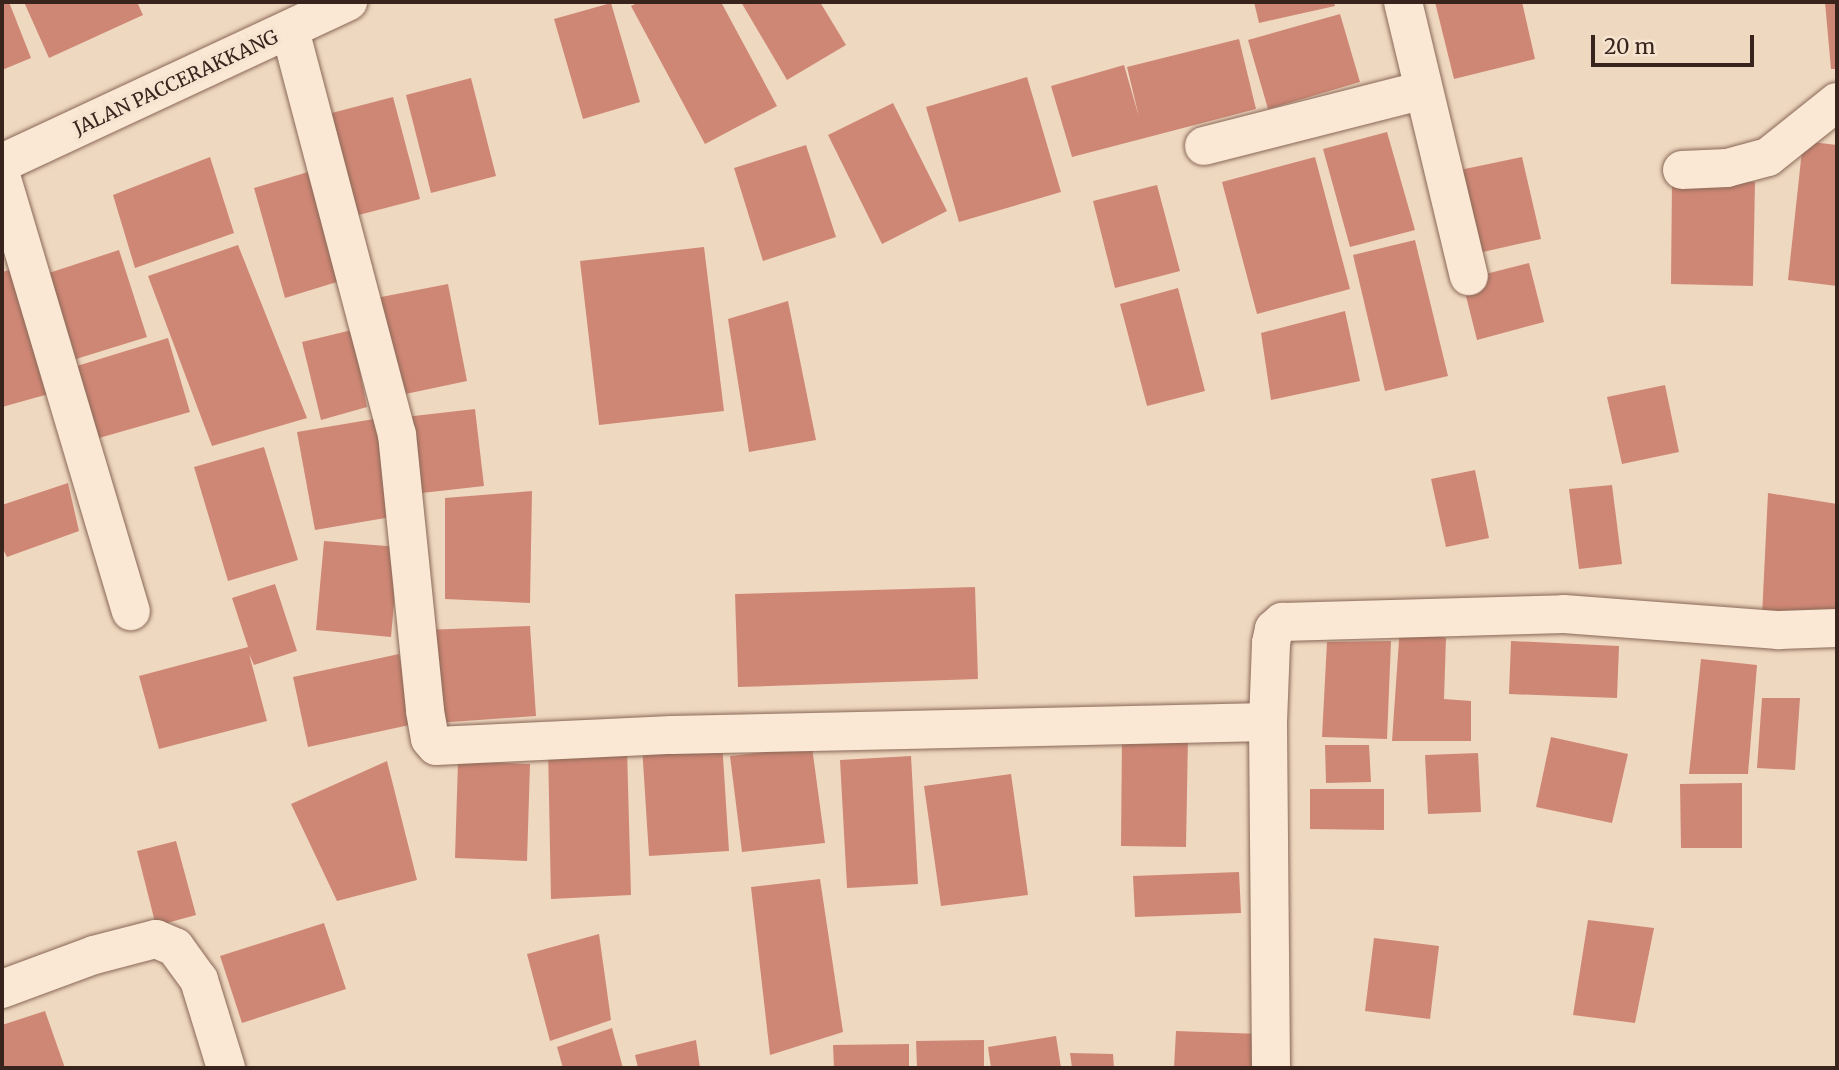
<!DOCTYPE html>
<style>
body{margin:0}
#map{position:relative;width:1839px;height:1070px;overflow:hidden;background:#efd8c0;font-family:Merriweather,serif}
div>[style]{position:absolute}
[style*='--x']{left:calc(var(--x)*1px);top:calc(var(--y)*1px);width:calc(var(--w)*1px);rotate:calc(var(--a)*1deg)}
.building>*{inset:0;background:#cf8775}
.roads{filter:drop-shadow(0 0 2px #896857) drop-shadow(0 0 2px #896857)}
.minor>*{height:38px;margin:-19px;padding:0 19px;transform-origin:19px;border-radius:19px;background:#fae7d4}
.secondary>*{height:38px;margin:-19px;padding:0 19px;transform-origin:19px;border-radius:19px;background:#fae7d4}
span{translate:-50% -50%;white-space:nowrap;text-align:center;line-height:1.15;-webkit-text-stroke:7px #f7e4d0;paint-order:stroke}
.street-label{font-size:19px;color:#38241c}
.frame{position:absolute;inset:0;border:4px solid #38241c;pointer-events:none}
.scale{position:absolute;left:1591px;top:35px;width:163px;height:32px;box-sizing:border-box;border:4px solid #38241c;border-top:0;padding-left:9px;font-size:21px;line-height:24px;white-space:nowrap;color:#38241c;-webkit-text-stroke:5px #f7e4d0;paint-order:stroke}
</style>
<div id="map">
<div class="building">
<div style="clip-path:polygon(2px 2px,9px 2px,31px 58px,2px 70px)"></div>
<div style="clip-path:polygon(24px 2px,137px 2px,143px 15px,49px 58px)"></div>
<div style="clip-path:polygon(639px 2px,721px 2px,777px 106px,705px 144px,631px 6px)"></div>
<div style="clip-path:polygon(741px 2px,820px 2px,846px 45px,787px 80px)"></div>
<div style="clip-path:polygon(1254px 2px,1334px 2px,1335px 6px,1259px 23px)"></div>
<div style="clip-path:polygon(1435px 2px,1522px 2px,1535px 59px,1454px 79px)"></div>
<div style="clip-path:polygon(1825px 2px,1837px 2px,1837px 69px,1831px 69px)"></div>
<div style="clip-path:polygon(611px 3px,640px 102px,583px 119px,554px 19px)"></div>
<div style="clip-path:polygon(1340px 14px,1360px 82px,1268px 109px,1248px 40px)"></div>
<div style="clip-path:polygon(1239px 39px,1256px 109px,1072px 157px,1051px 86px,1124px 65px,1139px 117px,1127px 67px)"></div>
<div style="clip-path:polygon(1027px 77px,1061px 192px,959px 222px,926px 107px)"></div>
<div style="clip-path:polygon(471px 78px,496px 176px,431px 193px,406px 95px)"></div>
<div style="clip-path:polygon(393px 97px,420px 199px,351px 217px,324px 115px)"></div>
<div style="clip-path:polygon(893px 103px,947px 211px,882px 244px,828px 135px)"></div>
<div style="clip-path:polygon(1387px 132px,1415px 230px,1350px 247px,1323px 149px)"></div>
<div style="clip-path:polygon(1803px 141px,1837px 145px,1837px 286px,1788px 280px)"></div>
<div style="clip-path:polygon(806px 145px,836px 237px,763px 261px,734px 168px)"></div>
<div style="clip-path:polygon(210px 157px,234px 233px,135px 268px,113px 195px)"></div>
<div style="clip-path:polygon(1315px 157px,1350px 289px,1257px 314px,1222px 182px)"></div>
<div style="clip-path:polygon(1522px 157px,1541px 239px,1474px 254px,1455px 171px)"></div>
<div style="clip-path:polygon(308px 172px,340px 281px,285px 298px,254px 188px)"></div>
<div style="clip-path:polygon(1672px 181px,1755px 182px,1753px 286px,1671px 284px)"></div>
<div style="clip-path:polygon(1157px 185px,1180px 271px,1115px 288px,1093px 201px)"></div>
<div style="clip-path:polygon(1415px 240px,1448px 376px,1385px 391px,1353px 255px)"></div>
<div style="clip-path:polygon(238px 245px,307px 418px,212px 446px,148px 276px)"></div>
<div style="clip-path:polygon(704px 247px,724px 411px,599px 425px,580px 261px)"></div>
<div style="clip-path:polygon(119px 250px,147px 337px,76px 359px,49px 273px)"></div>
<div style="clip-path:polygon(1529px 263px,1544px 322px,1477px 340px,1462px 280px)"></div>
<div style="clip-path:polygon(20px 267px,56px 392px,2px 407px,2px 272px)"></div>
<div style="clip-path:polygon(448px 284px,467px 381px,396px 396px,376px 298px)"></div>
<div style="clip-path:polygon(1178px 288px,1205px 391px,1147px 406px,1120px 304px)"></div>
<div style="clip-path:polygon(788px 301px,816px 440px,749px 452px,728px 319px)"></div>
<div style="clip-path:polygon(1345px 311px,1360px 381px,1271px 400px,1261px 333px)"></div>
<div style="clip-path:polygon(352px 330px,367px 407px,321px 420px,302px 342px)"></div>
<div style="clip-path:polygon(168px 338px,190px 412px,99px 438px,77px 366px)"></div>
<div style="clip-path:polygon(1665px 385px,1679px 452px,1622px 464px,1607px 397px)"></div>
<div style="clip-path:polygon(475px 409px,484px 486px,413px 494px,405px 417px)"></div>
<div style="clip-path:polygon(380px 418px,397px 516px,315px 530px,297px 432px)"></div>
<div style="clip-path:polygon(264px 447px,298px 560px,228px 581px,194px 467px)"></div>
<div style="clip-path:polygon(1475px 470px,1489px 538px,1446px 547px,1431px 479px)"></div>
<div style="clip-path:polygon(68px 483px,79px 531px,7px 557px,2px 547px,2px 505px)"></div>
<div style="clip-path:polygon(1612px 485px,1622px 564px,1579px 569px,1569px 489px)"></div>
<div style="clip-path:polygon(532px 491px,530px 603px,445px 599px,445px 498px)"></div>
<div style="clip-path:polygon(1768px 493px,1837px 504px,1837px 614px,1762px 616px)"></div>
<div style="clip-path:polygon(324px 541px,399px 547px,391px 637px,316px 630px)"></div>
<div style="clip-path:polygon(275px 584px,297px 651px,254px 665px,249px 654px,267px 721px,159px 749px,139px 676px,248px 647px,232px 598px)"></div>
<div style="clip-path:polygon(975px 587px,978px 679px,738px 687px,735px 594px)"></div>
<div style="clip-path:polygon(530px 626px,536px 716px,436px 723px,424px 630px)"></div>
<div style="clip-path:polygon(1400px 626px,1446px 638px,1444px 699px,1471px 701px,1471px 741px,1392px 741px)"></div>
<div style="clip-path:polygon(1391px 641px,1387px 739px,1322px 737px,1327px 642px)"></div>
<div style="clip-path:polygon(1511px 641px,1619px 646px,1617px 698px,1509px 694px)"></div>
<div style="clip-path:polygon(399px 654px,414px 724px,308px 747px,293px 677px)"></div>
<div style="clip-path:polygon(1701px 659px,1757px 665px,1748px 774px,1689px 774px)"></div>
<div style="clip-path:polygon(1762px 698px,1800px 698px,1795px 770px,1757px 768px)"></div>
<div style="clip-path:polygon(1122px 735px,1188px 736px,1186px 847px,1121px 846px)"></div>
<div style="clip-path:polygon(1551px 737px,1628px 754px,1612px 823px,1536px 807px)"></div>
<div style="clip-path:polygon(722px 741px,729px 851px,649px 856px,642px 746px)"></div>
<div style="clip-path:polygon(1325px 745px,1369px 745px,1371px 782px,1326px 783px)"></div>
<div style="clip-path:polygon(548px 747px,627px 749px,631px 895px,551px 899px)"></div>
<div style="clip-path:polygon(812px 747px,825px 843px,742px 852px,730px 756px)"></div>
<div style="clip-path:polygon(1478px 753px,1481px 812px,1428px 814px,1425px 755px)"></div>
<div style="clip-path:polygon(911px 756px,918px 884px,847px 888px,840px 760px)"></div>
<div style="clip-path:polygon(387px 761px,417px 880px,337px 901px,291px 804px)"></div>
<div style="clip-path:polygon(458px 761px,530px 764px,527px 861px,455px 858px)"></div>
<div style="clip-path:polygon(1011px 774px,1028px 895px,941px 906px,924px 786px)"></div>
<div style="clip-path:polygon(1742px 783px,1742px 848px,1681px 848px,1680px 784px)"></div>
<div style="clip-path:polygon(1310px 789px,1384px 789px,1384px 830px,1310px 829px)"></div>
<div style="clip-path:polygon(176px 841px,196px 915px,156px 926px,137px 851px)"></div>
<div style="clip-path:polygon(1239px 872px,1241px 913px,1135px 917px,1133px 876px)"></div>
<div style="clip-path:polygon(820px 879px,843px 1032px,770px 1055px,751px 887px)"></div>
<div style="clip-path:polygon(1588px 920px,1654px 928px,1635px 1023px,1573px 1015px)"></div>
<div style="clip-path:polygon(324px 923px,346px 989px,242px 1023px,220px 956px)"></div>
<div style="clip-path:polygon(599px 934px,611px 1020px,550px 1041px,527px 954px)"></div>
<div style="clip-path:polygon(1374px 938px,1439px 946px,1430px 1019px,1365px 1011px)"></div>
<div style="clip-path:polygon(45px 1011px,65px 1068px,2px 1068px,2px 1025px)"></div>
<div style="clip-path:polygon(612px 1028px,623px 1068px,563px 1068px,557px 1047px)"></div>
<div style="clip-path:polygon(1176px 1031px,1261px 1034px,1261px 1068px,1174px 1068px)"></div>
<div style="clip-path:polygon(1056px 1036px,1061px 1068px,991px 1068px,988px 1047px)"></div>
<div style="clip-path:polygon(696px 1040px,700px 1068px,638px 1068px,635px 1055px)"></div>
<div style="clip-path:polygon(984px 1040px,984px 1068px,917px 1068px,916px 1041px)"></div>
<div style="clip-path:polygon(909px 1044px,909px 1068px,834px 1068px,833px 1045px)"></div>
<div style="clip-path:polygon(1070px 1053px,1113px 1054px,1114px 1068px,1072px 1068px)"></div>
</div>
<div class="roads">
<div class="minor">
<div style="--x:1403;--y:2;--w:282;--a:76.5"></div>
<div style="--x:290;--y:30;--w:418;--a:75.2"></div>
<div style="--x:397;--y:434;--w:278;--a:84.2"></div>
<div style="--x:425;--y:711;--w:28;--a:80"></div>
<div style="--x:430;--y:739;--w:9;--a:49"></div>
<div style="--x:436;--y:746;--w:236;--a:-2.7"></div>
<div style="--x:672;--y:735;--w:596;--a:-1.25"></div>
<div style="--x:1204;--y:146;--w:226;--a:-14.3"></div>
<div style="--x:1682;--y:170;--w:45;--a:-2.5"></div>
<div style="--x:1727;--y:168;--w:42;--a:-15"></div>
<div style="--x:1768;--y:157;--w:88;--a:-38.6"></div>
<div style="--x:2;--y:179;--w:451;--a:73.4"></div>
<div style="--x:2;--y:989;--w:98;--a:-20.3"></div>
<div style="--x:94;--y:955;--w:64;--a:-14.5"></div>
<div style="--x:156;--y:939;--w:21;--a:23"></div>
<div style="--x:175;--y:947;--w:41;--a:54"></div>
<div style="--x:199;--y:980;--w:92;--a:72.9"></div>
<div style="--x:1271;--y:1068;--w:346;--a:-90.5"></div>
<div style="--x:1268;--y:722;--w:79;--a:-87.8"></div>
<div style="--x:1271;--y:643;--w:14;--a:-78"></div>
<div style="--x:1274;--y:629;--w:11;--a:-41"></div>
<div style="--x:1282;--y:622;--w:282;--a:-1.6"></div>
<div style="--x:1564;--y:614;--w:216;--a:4.3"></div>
<div style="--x:1779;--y:630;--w:58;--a:-2"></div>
</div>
<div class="secondary">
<div style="--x:2;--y:163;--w:382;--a:-25"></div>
</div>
</div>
<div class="street-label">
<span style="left:176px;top:83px;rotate:-25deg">JALAN PACCERAKKANG</span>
</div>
<div class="frame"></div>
<div class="scale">20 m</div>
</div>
